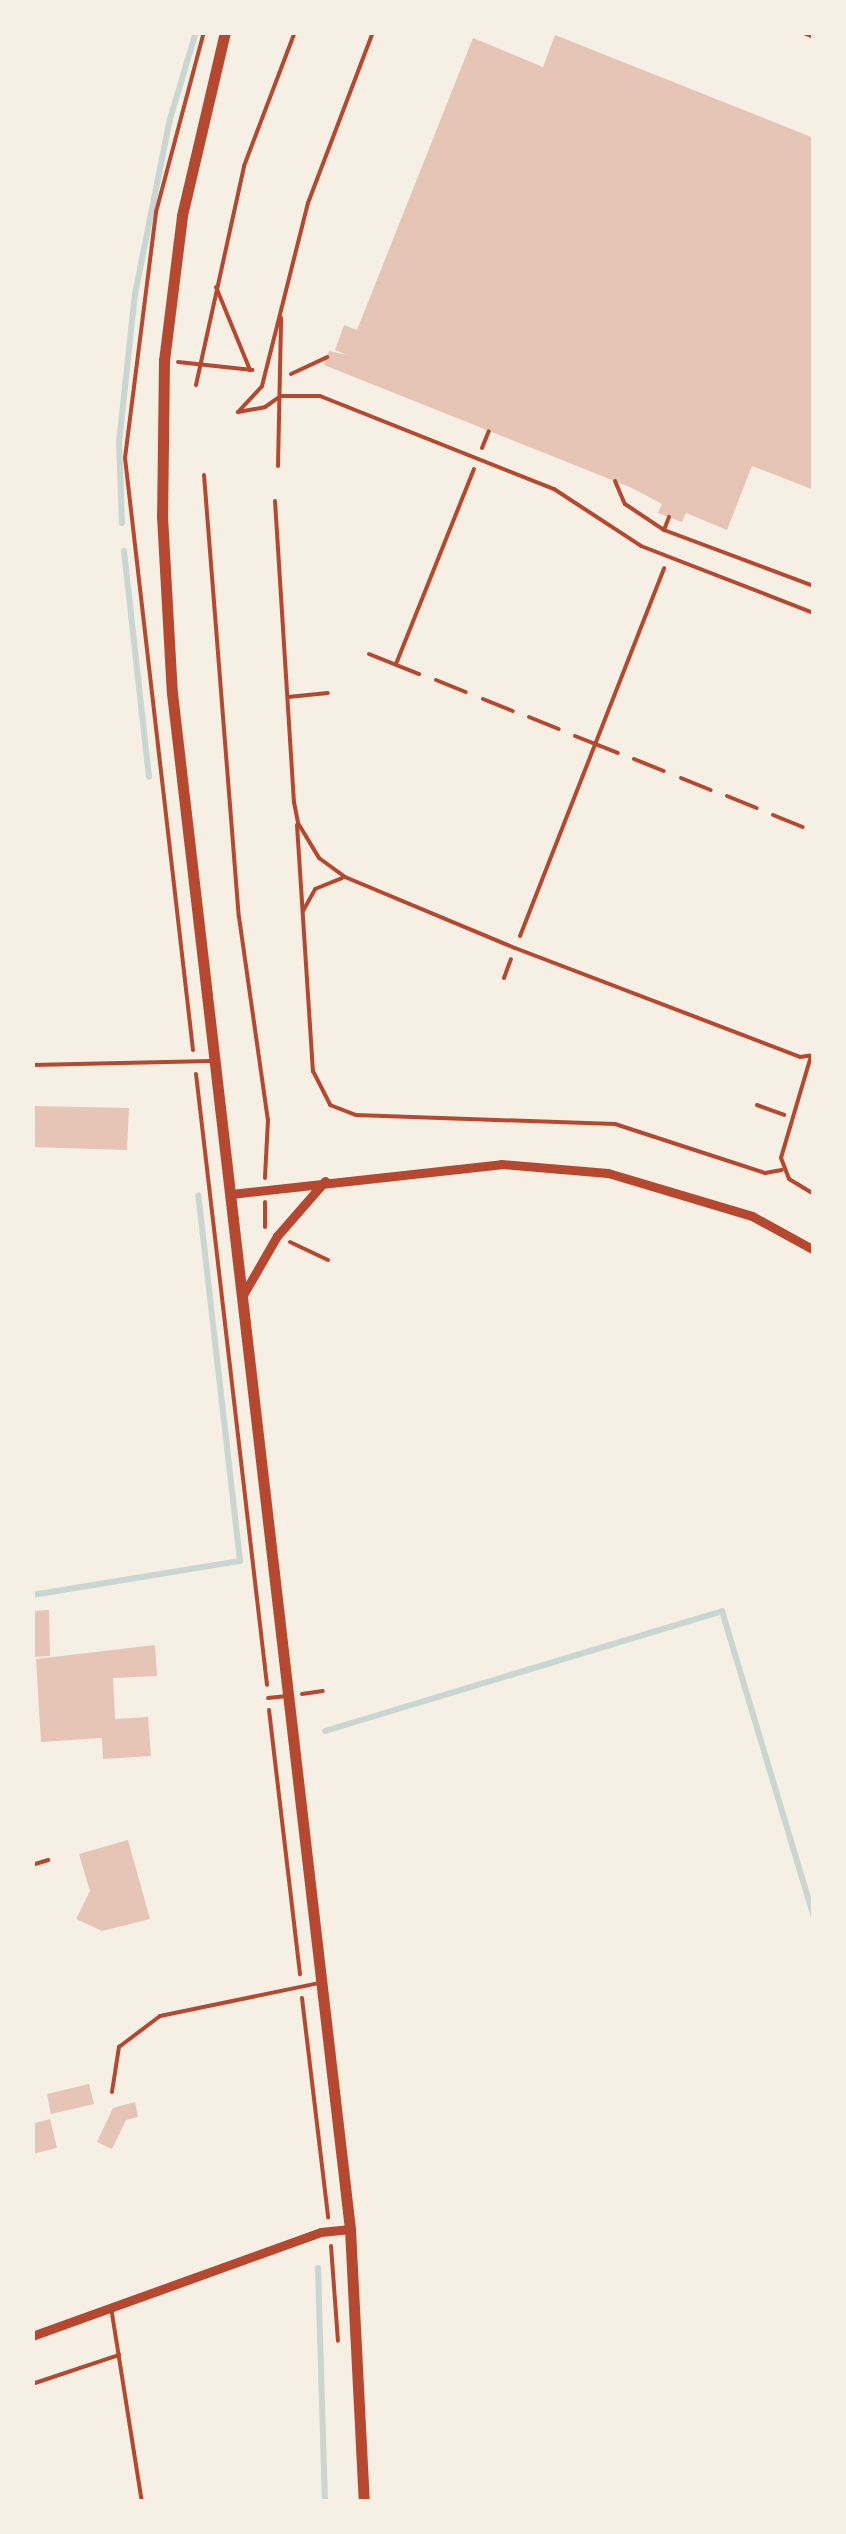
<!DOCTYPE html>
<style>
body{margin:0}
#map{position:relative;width:846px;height:2534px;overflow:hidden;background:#f6efe4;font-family:Montserrat,sans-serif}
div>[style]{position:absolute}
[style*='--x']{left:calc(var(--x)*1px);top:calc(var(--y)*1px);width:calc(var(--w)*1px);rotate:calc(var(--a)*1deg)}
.stream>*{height:6px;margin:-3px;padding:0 3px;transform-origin:3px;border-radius:3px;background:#c9d6d2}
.building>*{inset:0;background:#e6c5b7}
.path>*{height:4px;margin:-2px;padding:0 2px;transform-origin:2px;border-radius:2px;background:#b5482f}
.service>*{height:4px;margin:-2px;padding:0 2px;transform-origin:2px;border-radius:2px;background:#b5482f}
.minor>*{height:9px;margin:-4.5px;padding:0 4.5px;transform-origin:4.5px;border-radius:4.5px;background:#b5482f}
.secondary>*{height:11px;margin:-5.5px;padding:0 5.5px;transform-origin:5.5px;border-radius:5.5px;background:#b5482f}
span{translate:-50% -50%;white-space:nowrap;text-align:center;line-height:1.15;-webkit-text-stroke:8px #f6efe4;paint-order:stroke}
.frame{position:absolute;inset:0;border:35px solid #f6efe4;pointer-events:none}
</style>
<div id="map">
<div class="stream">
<div style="--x:122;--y:523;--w:80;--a:-92.1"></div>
<div style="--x:119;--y:443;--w:150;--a:-83.9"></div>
<div style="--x:135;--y:294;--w:178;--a:-78.7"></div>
<div style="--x:170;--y:119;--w:91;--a:-73.4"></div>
<div style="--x:124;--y:551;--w:227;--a:83.7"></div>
<div style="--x:32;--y:1595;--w:211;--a:-9.3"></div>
<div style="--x:240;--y:1561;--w:368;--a:-96.5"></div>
<div style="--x:325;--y:1731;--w:415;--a:-16.8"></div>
<div style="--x:722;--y:1611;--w:320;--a:73.3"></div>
<div style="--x:318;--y:2268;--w:234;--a:88.3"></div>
</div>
<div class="building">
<div style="clip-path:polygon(555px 35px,814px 138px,814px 490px,752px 466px,727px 530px,686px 513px,682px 522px,658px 513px,662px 504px,632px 488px,324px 365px,329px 351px,347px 355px,335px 350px,344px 325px,357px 330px,473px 38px,543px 67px)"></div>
<div style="clip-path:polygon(32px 1106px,129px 1108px,127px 1150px,32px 1147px)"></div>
<div style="clip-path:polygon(49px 1610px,50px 1656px,33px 1657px,32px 1611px)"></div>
<div style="clip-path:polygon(155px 1645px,157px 1676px,113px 1678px,115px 1719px,148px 1717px,151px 1756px,103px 1759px,102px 1738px,41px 1742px,36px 1659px)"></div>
<div style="clip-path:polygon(128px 1840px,150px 1919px,102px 1931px,76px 1919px,90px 1891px,79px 1854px)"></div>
<div style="clip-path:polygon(89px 2084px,94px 2104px,51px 2114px,47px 2094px)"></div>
<div style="clip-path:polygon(135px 2102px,138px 2117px,126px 2120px,112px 2149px,97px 2142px,113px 2108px)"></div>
<div style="clip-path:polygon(50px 2119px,57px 2148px,32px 2154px,32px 2124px)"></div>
</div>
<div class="path">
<div style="--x:216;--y:287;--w:90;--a:67.7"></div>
<div style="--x:178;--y:362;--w:75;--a:6.1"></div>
<div style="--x:291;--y:374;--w:40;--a:-25"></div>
<div style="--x:196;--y:385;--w:224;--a:-77.6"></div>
<div style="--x:244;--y:166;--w:143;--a:-69.2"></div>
<div style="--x:482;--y:448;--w:18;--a:-68"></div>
<div style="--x:204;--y:475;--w:443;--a:85.5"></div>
<div style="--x:239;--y:917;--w:205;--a:81.9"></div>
<div style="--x:268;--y:1120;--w:58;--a:93"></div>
<div style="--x:615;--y:481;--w:25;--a:67"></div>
<div style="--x:625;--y:504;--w:47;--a:33.7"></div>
<div style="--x:664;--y:530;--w:160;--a:20.5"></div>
<div style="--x:664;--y:530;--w:14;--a:-69"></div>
<div style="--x:369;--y:654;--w:54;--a:21.8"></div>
<div style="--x:396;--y:664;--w:210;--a:-68.2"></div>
<div style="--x:436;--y:680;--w:32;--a:22"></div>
<div style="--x:483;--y:699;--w:32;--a:22"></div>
<div style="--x:529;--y:717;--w:32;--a:22"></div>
<div style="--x:575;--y:736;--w:46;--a:21.6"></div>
<div style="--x:634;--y:759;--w:32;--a:22"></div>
<div style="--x:681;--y:778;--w:32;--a:22"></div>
<div style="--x:727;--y:796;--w:32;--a:22"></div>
<div style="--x:773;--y:815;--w:32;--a:22"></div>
<div style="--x:520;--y:936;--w:395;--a:-68.6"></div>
<div style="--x:504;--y:978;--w:20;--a:-70"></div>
<div style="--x:193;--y:1050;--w:596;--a:-96.55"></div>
<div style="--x:125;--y:458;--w:248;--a:-82.8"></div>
<div style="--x:156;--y:212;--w:186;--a:-75.1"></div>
<div style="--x:196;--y:1074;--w:615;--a:83.37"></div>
<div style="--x:757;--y:1105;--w:29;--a:20"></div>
<div style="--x:265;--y:1202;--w:25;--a:90"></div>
<div style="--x:290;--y:1242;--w:42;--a:25.3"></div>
<div style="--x:302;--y:1694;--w:21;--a:-8"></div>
<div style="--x:269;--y:1710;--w:266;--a:83.3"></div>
<div style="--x:302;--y:1998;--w:221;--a:83.2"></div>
<div style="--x:331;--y:2246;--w:95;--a:85.8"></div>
</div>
<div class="service">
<div style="--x:801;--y:32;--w:14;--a:21"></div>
<div style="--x:238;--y:412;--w:27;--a:-10"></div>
<div style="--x:265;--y:407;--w:19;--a:-35"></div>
<div style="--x:281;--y:396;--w:39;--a:0"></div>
<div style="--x:320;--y:396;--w:252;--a:21.7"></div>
<div style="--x:554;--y:489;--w:104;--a:33.2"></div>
<div style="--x:641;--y:546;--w:186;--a:21.2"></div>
<div style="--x:238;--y:412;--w:35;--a:-47"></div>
<div style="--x:262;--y:386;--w:189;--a:-75.9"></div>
<div style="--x:308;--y:203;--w:183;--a:-69.2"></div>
<div style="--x:278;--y:466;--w:148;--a:-88.8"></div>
<div style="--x:275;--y:501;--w:302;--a:86.4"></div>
<div style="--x:294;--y:802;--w:21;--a:79"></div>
<div style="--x:298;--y:823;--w:41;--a:59"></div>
<div style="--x:319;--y:858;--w:32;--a:36"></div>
<div style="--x:345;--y:877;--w:184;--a:22.7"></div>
<div style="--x:515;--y:948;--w:305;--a:20.9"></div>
<div style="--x:800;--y:1057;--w:14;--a:-8"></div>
<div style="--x:288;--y:697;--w:40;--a:-5.7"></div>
<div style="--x:297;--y:825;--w:247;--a:86.3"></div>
<div style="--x:313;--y:1071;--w:38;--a:63"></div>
<div style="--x:330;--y:1105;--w:28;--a:21"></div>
<div style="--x:356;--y:1115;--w:259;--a:2"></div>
<div style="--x:615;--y:1124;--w:158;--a:18.1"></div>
<div style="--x:765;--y:1173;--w:17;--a:-10"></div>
<div style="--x:303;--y:911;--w:25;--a:-61"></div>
<div style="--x:315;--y:889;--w:29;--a:-22"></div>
<div style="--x:811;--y:1056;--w:106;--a:106.4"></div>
<div style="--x:781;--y:1158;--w:22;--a:69"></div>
<div style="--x:789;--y:1179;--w:29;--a:31"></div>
<div style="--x:32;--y:1065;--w:179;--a:-1.3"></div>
<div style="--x:268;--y:1698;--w:19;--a:-6"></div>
<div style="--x:32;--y:1865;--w:17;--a:-17"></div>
<div style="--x:112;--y:2092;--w:46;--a:-81.2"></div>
<div style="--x:119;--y:2047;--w:51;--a:-37.1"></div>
<div style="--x:160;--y:2016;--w:162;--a:-11.7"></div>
<div style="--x:111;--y:2307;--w:197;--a:81"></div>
<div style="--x:32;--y:2384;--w:92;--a:-18.4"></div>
</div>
<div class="minor">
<div style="--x:231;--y:1194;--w:272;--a:-6.3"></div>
<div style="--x:501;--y:1164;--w:107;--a:4.8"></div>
<div style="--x:608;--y:1173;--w:150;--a:16.6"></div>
<div style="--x:752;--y:1216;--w:71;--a:28.7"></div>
<div style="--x:243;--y:1295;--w:68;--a:-60"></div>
<div style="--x:277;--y:1236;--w:73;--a:-48.9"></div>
<div style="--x:32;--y:2336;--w:307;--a:-19.8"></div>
<div style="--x:321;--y:2232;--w:29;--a:-6"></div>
</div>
<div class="secondary">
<div style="--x:225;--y:32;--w:189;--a:103.2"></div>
<div style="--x:182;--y:216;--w:145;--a:97.1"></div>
<div style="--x:164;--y:360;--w:156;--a:90.7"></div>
<div style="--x:162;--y:516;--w:177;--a:86.8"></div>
<div style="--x:172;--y:693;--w:1546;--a:83.39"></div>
<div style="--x:350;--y:2229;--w:273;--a:87.1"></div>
</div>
<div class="frame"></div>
</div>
